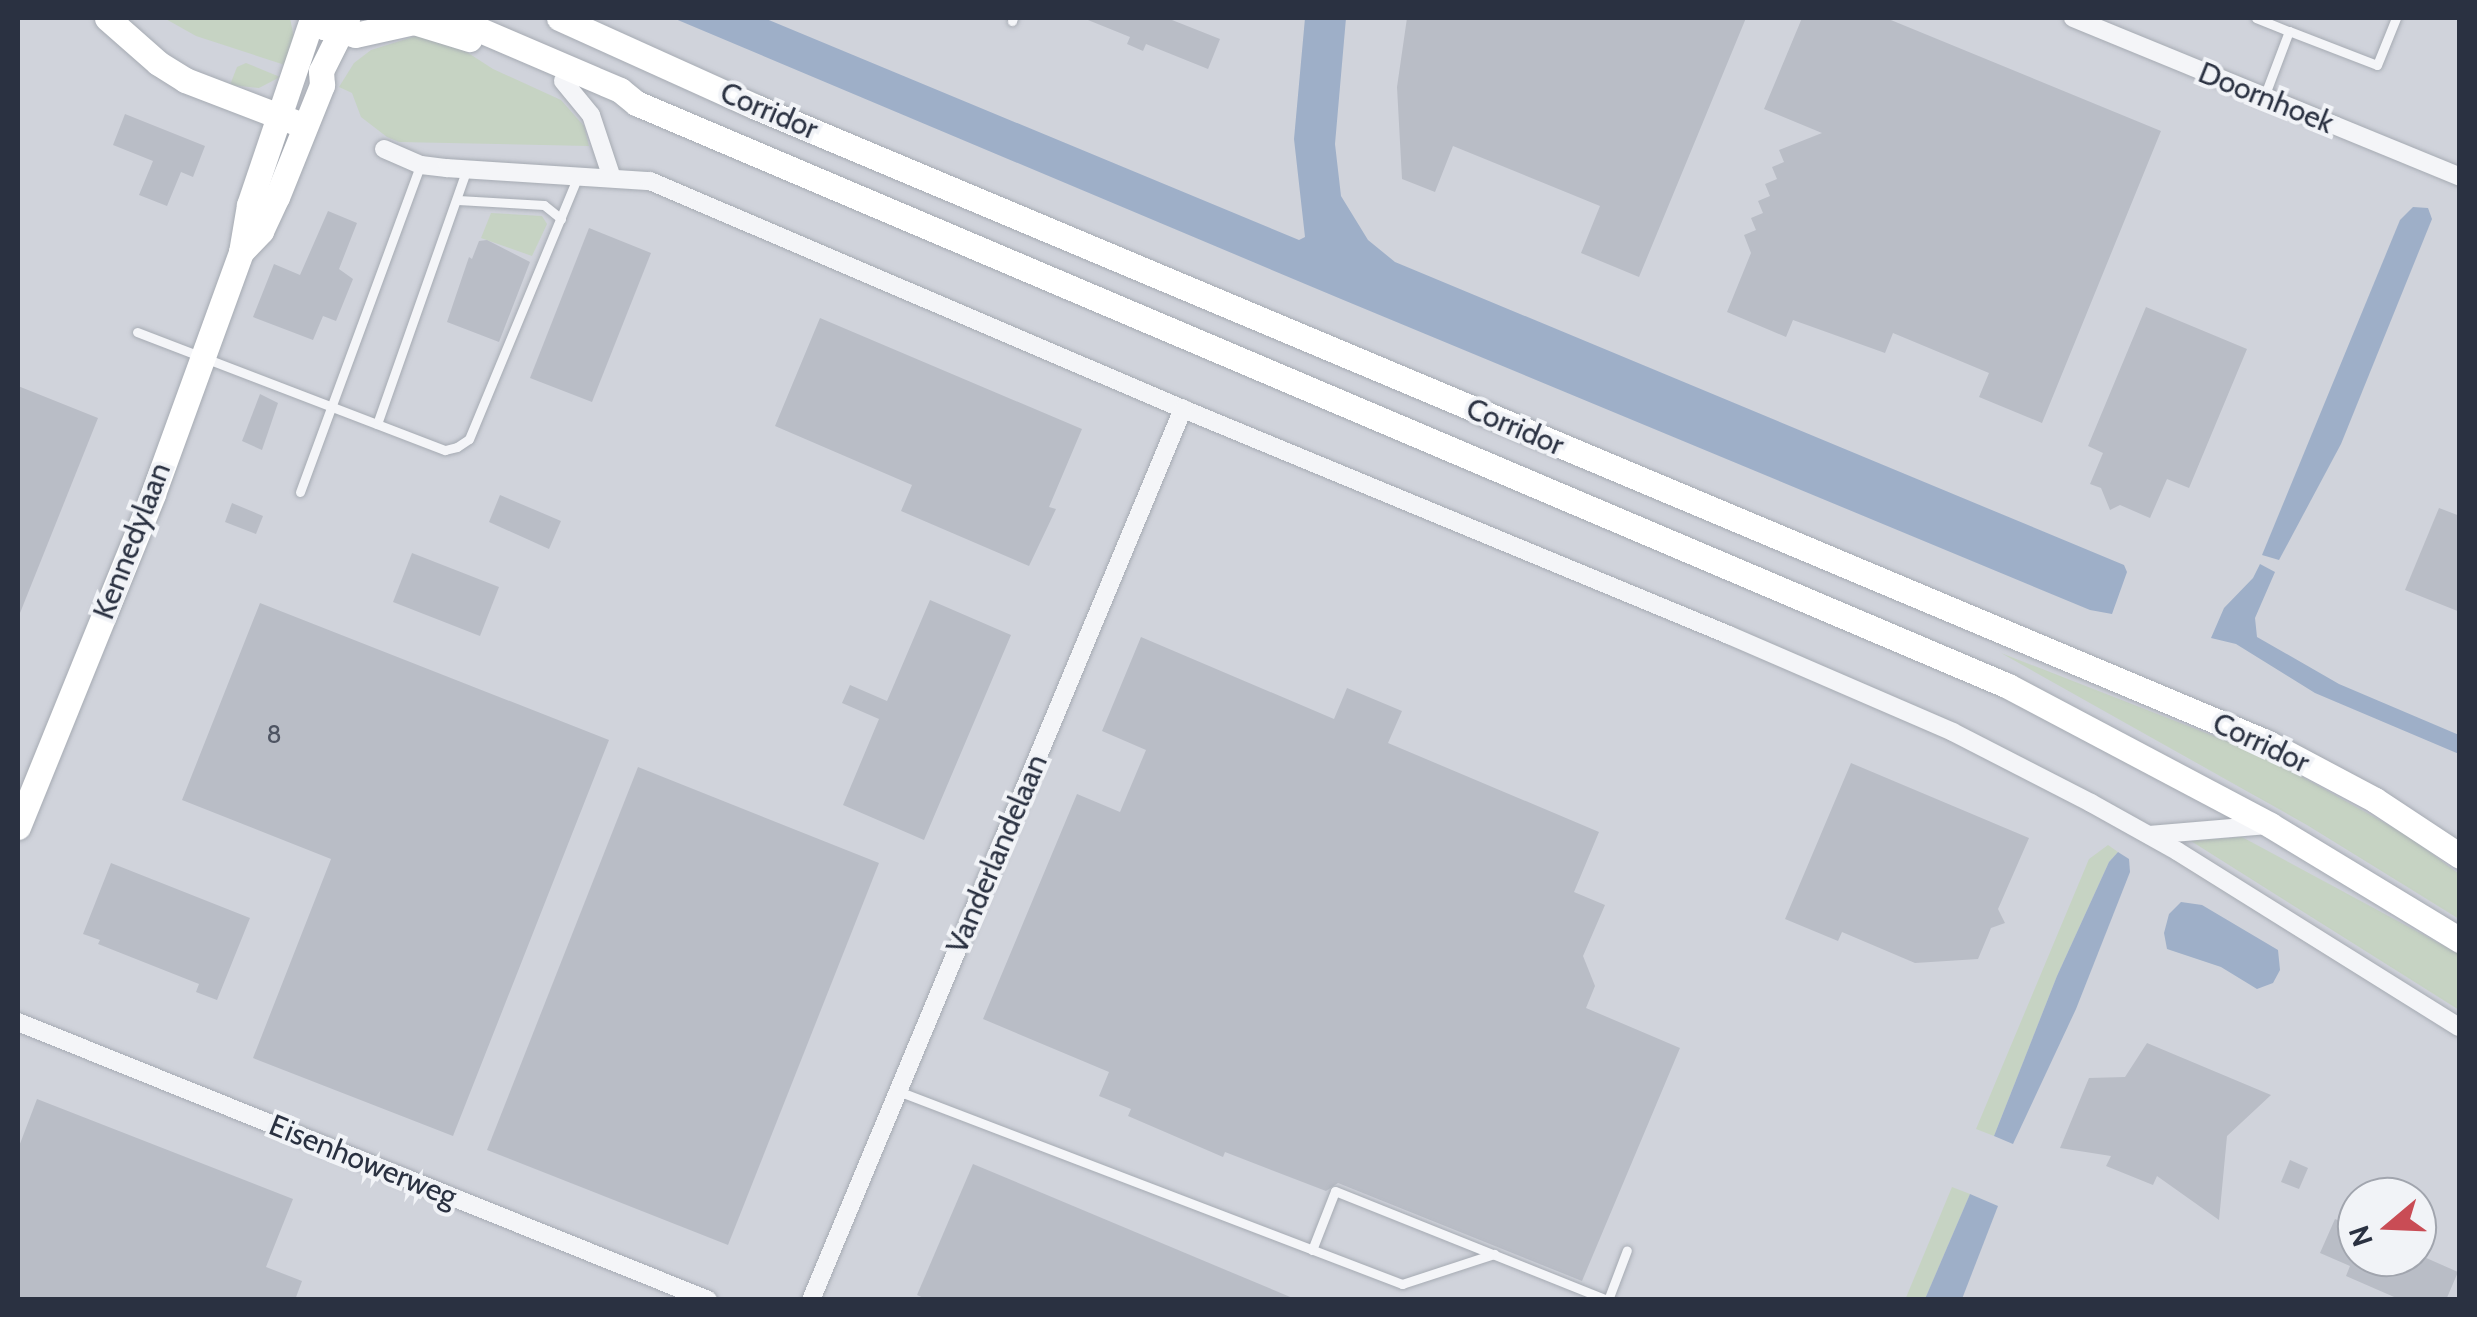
<!DOCTYPE html>
<style>
body{margin:0}
#map{position:relative;width:2477px;height:1317px;overflow:hidden;background:#e1e4e9;font-family:Cabin,sans-serif}
div>[style]{position:absolute}
[style*='--x']{left:calc(var(--x)*1px);top:calc(var(--y)*1px);width:calc(var(--w)*1px);rotate:calc(var(--a)*1deg)}
.built>*{inset:0;background:#d0d3db}
.green>*{inset:0;background:#c6d3c3}
.water>*{inset:0;background:#9eafc8}
.building>*{inset:0;background:#b9bdc6}
.roads{filter:drop-shadow(0 0 2px #a6abb3) drop-shadow(0 0 2px #a6abb3)}
.lane>*{height:9px;margin:-4.5px;padding:0 4.5px;transform-origin:4.5px;border-radius:4.5px;background:#f4f5f8}
.street>*{height:18px;margin:-9px;padding:0 9px;transform-origin:9px;border-radius:9px;background:#f4f5f8}
.secondary>*{height:25px;margin:-12.5px;padding:0 12.5px;transform-origin:12.5px;border-radius:12.5px;background:#fff}
span{translate:-50% -50%;white-space:nowrap;text-align:center;line-height:1.15;-webkit-text-stroke:8px #f1f3f7;paint-order:stroke}
.number-label{font-size:25px;color:#4e5462}
.number-label span{-webkit-text-stroke-width:0}
.street-label{font-size:30px;color:#2a3141}
.frame{position:absolute;inset:0;border:20px solid #2a3141;pointer-events:none}
.north{position:absolute;left:2337px;top:1177px;width:100px;height:100px;box-sizing:border-box;background:#f1f3f7;border:2px solid #a1a5ae;border-radius:50%;rotate:251deg;font-size:28px;font-weight:700;line-height:40px;text-align:center;color:#2a3141}
.north::after{content:'';display:block;margin:auto;width:35px;height:45px;background:#c94c55;clip-path:polygon(50% 0,100% 100%,50% 72%,0 100%)}
</style>
<div id="map">
<div class="built">
<div style="clip-path:polygon(evenodd,18px 18px,2459px 18px,2459px 1299px,18px 1299px,18px 18px,2357px 1197px,2417px 1197px,2417px 1257px,2357px 1257px,2357px 1197px)"></div>
</div>
<div class="green">
<div style="clip-path:polygon(164px 18px,290px 18px,295px 43px,288px 66px,196px 36px)"></div>
<div style="clip-path:polygon(419px 35px,459px 47px,493px 69px,561px 100px,584px 126px,589px 146px,399px 142px,387px 137px,361px 117px,352px 93px,339px 87px,354px 63px,371px 50px)"></div>
<div style="clip-path:polygon(246px 63px,280px 77px,259px 88px,230px 85px,237px 67px)"></div>
<div style="clip-path:polygon(491px 213px,542px 216px,547px 224px,532px 256px,481px 238px)"></div>
<div style="clip-path:polygon(2001px 653px,2265px 756px,2408px 836px,2459px 874px,2459px 919px,2307px 825px)"></div>
<div style="clip-path:polygon(2242px 837px,2459px 954px,2459px 1010px,2191px 841px)"></div>
<div style="clip-path:polygon(2108px 845px,2118px 852px,2109px 862px,2057px 976px,1994px 1136px,1976px 1129px,2089px 859px)"></div>
<div style="clip-path:polygon(1952px 1187px,1970px 1194px,1925px 1299px,1905px 1300px)"></div>
</div>
<div class="water">
<div style="clip-path:polygon(673px 18px,764px 18px,1299px 240px,1305px 237px,1294px 139px,1305px 18px,1346px 18px,1335px 144px,1341px 196px,1368px 240px,1395px 262px,2124px 565px,2127px 572px,2112px 614px,2090px 610px,1341px 299px)"></div>
<div style="clip-path:polygon(2413px 207px,2428px 208px,2432px 219px,2341px 444px,2279px 560px,2262px 555px,2400px 220px)"></div>
<div style="clip-path:polygon(2260px 564px,2275px 572px,2255px 618px,2257px 637px,2339px 684px,2459px 735px,2459px 754px,2315px 693px,2236px 644px,2211px 638px,2224px 608px,2253px 578px)"></div>
<div style="clip-path:polygon(2118px 852px,2129px 859px,2130px 872px,2076px 1009px,2013px 1144px,1994px 1136px,2057px 976px,2109px 862px)"></div>
<div style="clip-path:polygon(2181px 902px,2202px 905px,2278px 950px,2280px 970px,2273px 983px,2257px 989px,2221px 967px,2167px 949px,2164px 933px,2169px 914px)"></div>
<div style="clip-path:polygon(1970px 1194px,1998px 1206px,1962px 1299px,1925px 1299px)"></div>
</div>
<div class="building">
<div style="clip-path:polygon(1083px 18px,1167px 18px,1220px 39px,1208px 69px,1146px 44px,1143px 51px,1127px 44px,1130px 37px)"></div>
<div style="clip-path:polygon(1407px 18px,1746px 18px,1639px 277px,1581px 253px,1600px 206px,1453px 146px,1435px 192px,1402px 179px,1397px 87px)"></div>
<div style="clip-path:polygon(1802px 18px,1886px 18px,2161px 131px,2042px 423px,1979px 397px,1989px 373px,1893px 333px,1885px 353px,1793px 320px,1786px 337px,1727px 312px,1751px 253px,1744px 235px,1756px 230px,1751px 218px,1763px 213px,1758px 201px,1770px 196px,1765px 184px,1777px 179px,1772px 167px,1784px 162px,1779px 150px,1822px 133px,1764px 109px)"></div>
<div style="clip-path:polygon(125px 114px,205px 146px,193px 177px,181px 172px,167px 206px,139px 195px,153px 161px,113px 145px)"></div>
<div style="clip-path:polygon(328px 211px,357px 223px,339px 269px,353px 279px,336px 321px,323px 316px,313px 340px,253px 317px,274px 264px,300px 275px)"></div>
<div style="clip-path:polygon(589px 228px,651px 253px,592px 402px,530px 378px)"></div>
<div style="clip-path:polygon(487px 240px,530px 262px,499px 342px,447px 322px,469px 257px,472px 259px,479px 241px)"></div>
<div style="clip-path:polygon(2146px 307px,2247px 349px,2189px 488px,2167px 479px,2150px 518px,2120px 505px,2110px 510px,2101px 488px,2090px 484px,2103px 453px,2088px 446px)"></div>
<div style="clip-path:polygon(820px 318px,1082px 429px,1049px 507px,1056px 509px,1029px 566px,901px 511px,912px 485px,775px 426px)"></div>
<div style="clip-path:polygon(18px 386px,98px 418px,18px 618px)"></div>
<div style="clip-path:polygon(260px 394px,278px 403px,262px 450px,242px 441px)"></div>
<div style="clip-path:polygon(500px 495px,561px 521px,549px 549px,489px 522px)"></div>
<div style="clip-path:polygon(232px 503px,263px 516px,256px 534px,225px 522px)"></div>
<div style="clip-path:polygon(2439px 508px,2460px 516px,2460px 612px,2405px 590px)"></div>
<div style="clip-path:polygon(412px 553px,499px 587px,480px 636px,393px 602px)"></div>
<div style="clip-path:polygon(930px 600px,1011px 635px,924px 840px,843px 805px,879px 719px,842px 703px,850px 685px,887px 701px)"></div>
<div style="clip-path:polygon(260px 603px,609px 740px,453px 1136px,253px 1058px,331px 859px,182px 800px)"></div>
<div style="clip-path:polygon(1141px 637px,1334px 719px,1347px 688px,1402px 711px,1388px 743px,1599px 832px,1574px 892px,1605px 905px,1583px 956px,1595px 986px,1586px 1008px,1680px 1048px,1582px 1281px,1338px 1183px,1326px 1191px,1225px 1152px,1223px 1157px,1128px 1116px,1131px 1109px,1099px 1096px,1109px 1072px,983px 1019px,1077px 794px,1120px 812px,1146px 750px,1102px 731px)"></div>
<div style="clip-path:polygon(1851px 763px,2029px 838px,1998px 909px,2005px 923px,1991px 928px,1978px 959px,1915px 963px,1842px 932px,1838px 941px,1785px 919px)"></div>
<div style="clip-path:polygon(638px 767px,879px 863px,728px 1245px,487px 1150px)"></div>
<div style="clip-path:polygon(111px 863px,250px 918px,217px 1000px,196px 992px,199px 984px,98px 944px,100px 940px,83px 934px)"></div>
<div style="clip-path:polygon(2147px 1043px,2271px 1095px,2227px 1136px,2219px 1220px,2157px 1176px,2153px 1185px,2106px 1166px,2111px 1156px,2060px 1148px,2089px 1078px,2125px 1077px)"></div>
<div style="clip-path:polygon(37px 1099px,293px 1199px,266px 1267px,302px 1281px,295px 1300px,18px 1300px,18px 1149px)"></div>
<div style="clip-path:polygon(2290px 1160px,2308px 1168px,2299px 1189px,2281px 1182px)"></div>
<div style="clip-path:polygon(973px 1164px,1295px 1299px,1295px 1300px,928px 1300px,917px 1295px)"></div>
<div style="clip-path:polygon(2335px 1219px,2357px 1228px,2357px 1257px,2424px 1257px,2458px 1272px,2446px 1300px,2401px 1300px,2346px 1276px,2350px 1266px,2320px 1253px)"></div>
</div>
<div class="roads">
<div class="lane">
<div style="--x:2256;--y:18;--w:35;--a:22"></div>
<div style="--x:2289;--y:31;--w:71;--a:110.7"></div>
<div style="--x:1012;--y:21;--w:3;--a:-72"></div>
<div style="--x:2289;--y:31;--w:94;--a:21.1"></div>
<div style="--x:2377;--y:65;--w:51;--a:-68"></div>
<div style="--x:458;--y:200;--w:86;--a:3.3"></div>
<div style="--x:544;--y:205;--w:22;--a:39"></div>
<div style="--x:137;--y:332;--w:330;--a:21"></div>
<div style="--x:445;--y:450;--w:12;--a:-14"></div>
<div style="--x:457;--y:447;--w:14;--a:-34"></div>
<div style="--x:469;--y:439;--w:285;--a:-67.5"></div>
<div style="--x:377;--y:424;--w:270;--a:-70.6"></div>
<div style="--x:300;--y:492;--w:347;--a:-69.8"></div>
<div style="--x:898;--y:1091;--w:540;--a:20.95"></div>
<div style="--x:1402;--y:1284;--w:97;--a:-18.1"></div>
<div style="--x:1312;--y:1250;--w:63;--a:-68.7"></div>
<div style="--x:1335;--y:1191;--w:293;--a:21.8"></div>
<div style="--x:1608;--y:1300;--w:53;--a:-69.2"></div>
</div>
<div class="street">
<div style="--x:2073;--y:18;--w:418;--a:22.3"></div>
<div style="--x:563;--y:81;--w:44;--a:50.5"></div>
<div style="--x:591;--y:115;--w:63;--a:71.6"></div>
<div style="--x:384;--y:149;--w:40;--a:23.4"></div>
<div style="--x:421;--y:165;--w:26;--a:7"></div>
<div style="--x:447;--y:168;--w:203;--a:3.7"></div>
<div style="--x:650;--y:181;--w:580;--a:23.16"></div>
<div style="--x:1183;--y:409;--w:591;--a:22.49"></div>
<div style="--x:1729;--y:635;--w:244;--a:23.4"></div>
<div style="--x:1953;--y:732;--w:155;--a:27.2"></div>
<div style="--x:2091;--y:803;--w:98;--a:29.2"></div>
<div style="--x:2177;--y:851;--w:332;--a:32"></div>
<div style="--x:2149;--y:835;--w:119;--a:-4.8"></div>
<div style="--x:18;--y:1022;--w:744;--a:21.94"></div>
<div style="--x:811;--y:1300;--w:966;--a:-67.34"></div>
</div>
<div class="secondary">
<div style="--x:107;--y:18;--w:68;--a:41.4"></div>
<div style="--x:158;--y:63;--w:32;--a:32"></div>
<div style="--x:185;--y:80;--w:120;--a:21"></div>
<div style="--x:311;--y:18;--w:16;--a:35"></div>
<div style="--x:324;--y:27;--w:32;--a:14"></div>
<div style="--x:355;--y:35;--w:60;--a:-12.4"></div>
<div style="--x:414;--y:22;--w:58;--a:17.2"></div>
<div style="--x:452;--y:18;--w:183;--a:23.2"></div>
<div style="--x:620;--y:90;--w:21;--a:39"></div>
<div style="--x:636;--y:103;--w:1491;--a:23.02"></div>
<div style="--x:2008;--y:686;--w:297;--a:27.9"></div>
<div style="--x:2270;--y:825;--w:222;--a:31.2"></div>
<div style="--x:559;--y:18;--w:216;--a:24.3"></div>
<div style="--x:756;--y:107;--w:1640;--a:22.81"></div>
<div style="--x:2268;--y:743;--w:121;--a:28"></div>
<div style="--x:2375;--y:800;--w:102;--a:33.4"></div>
<div style="--x:241;--y:252;--w:29;--a:-46"></div>
<div style="--x:261;--y:231;--w:38;--a:-65"></div>
<div style="--x:277;--y:197;--w:121;--a:-68.1"></div>
<div style="--x:322;--y:85;--w:14;--a:-94"></div>
<div style="--x:321;--y:71;--w:58;--a:-63.4"></div>
<div style="--x:18;--y:827;--w:359;--a:-67.9"></div>
<div style="--x:153;--y:494;--w:258;--a:-70"></div>
<div style="--x:241;--y:252;--w:48;--a:-80.3"></div>
<div style="--x:249;--y:205;--w:196;--a:-71.3"></div>
</div>
</div>
<div class="number-label">
<span style="left:274px;top:734px">8</span>
</div>
<div class="street-label">
<span style="left:2266px;top:98px;rotate:22deg">Doornhoek</span>
<span style="left:769px;top:111px;rotate:23deg">Corridor</span>
<span style="left:1515px;top:427px;rotate:23deg">Corridor</span>
<span style="left:132px;top:541px;rotate:-69deg">Kennedylaan</span>
<span style="left:2261px;top:743px;rotate:25deg">Corridor</span>
<span style="left:997px;top:854px;rotate:-67deg">Vanderlandelaan</span>
<span style="left:363px;top:1161px;rotate:22deg">Eisenhowerweg</span>
</div>
<div class="frame"></div>
<div class="north">N</div>
</div>
